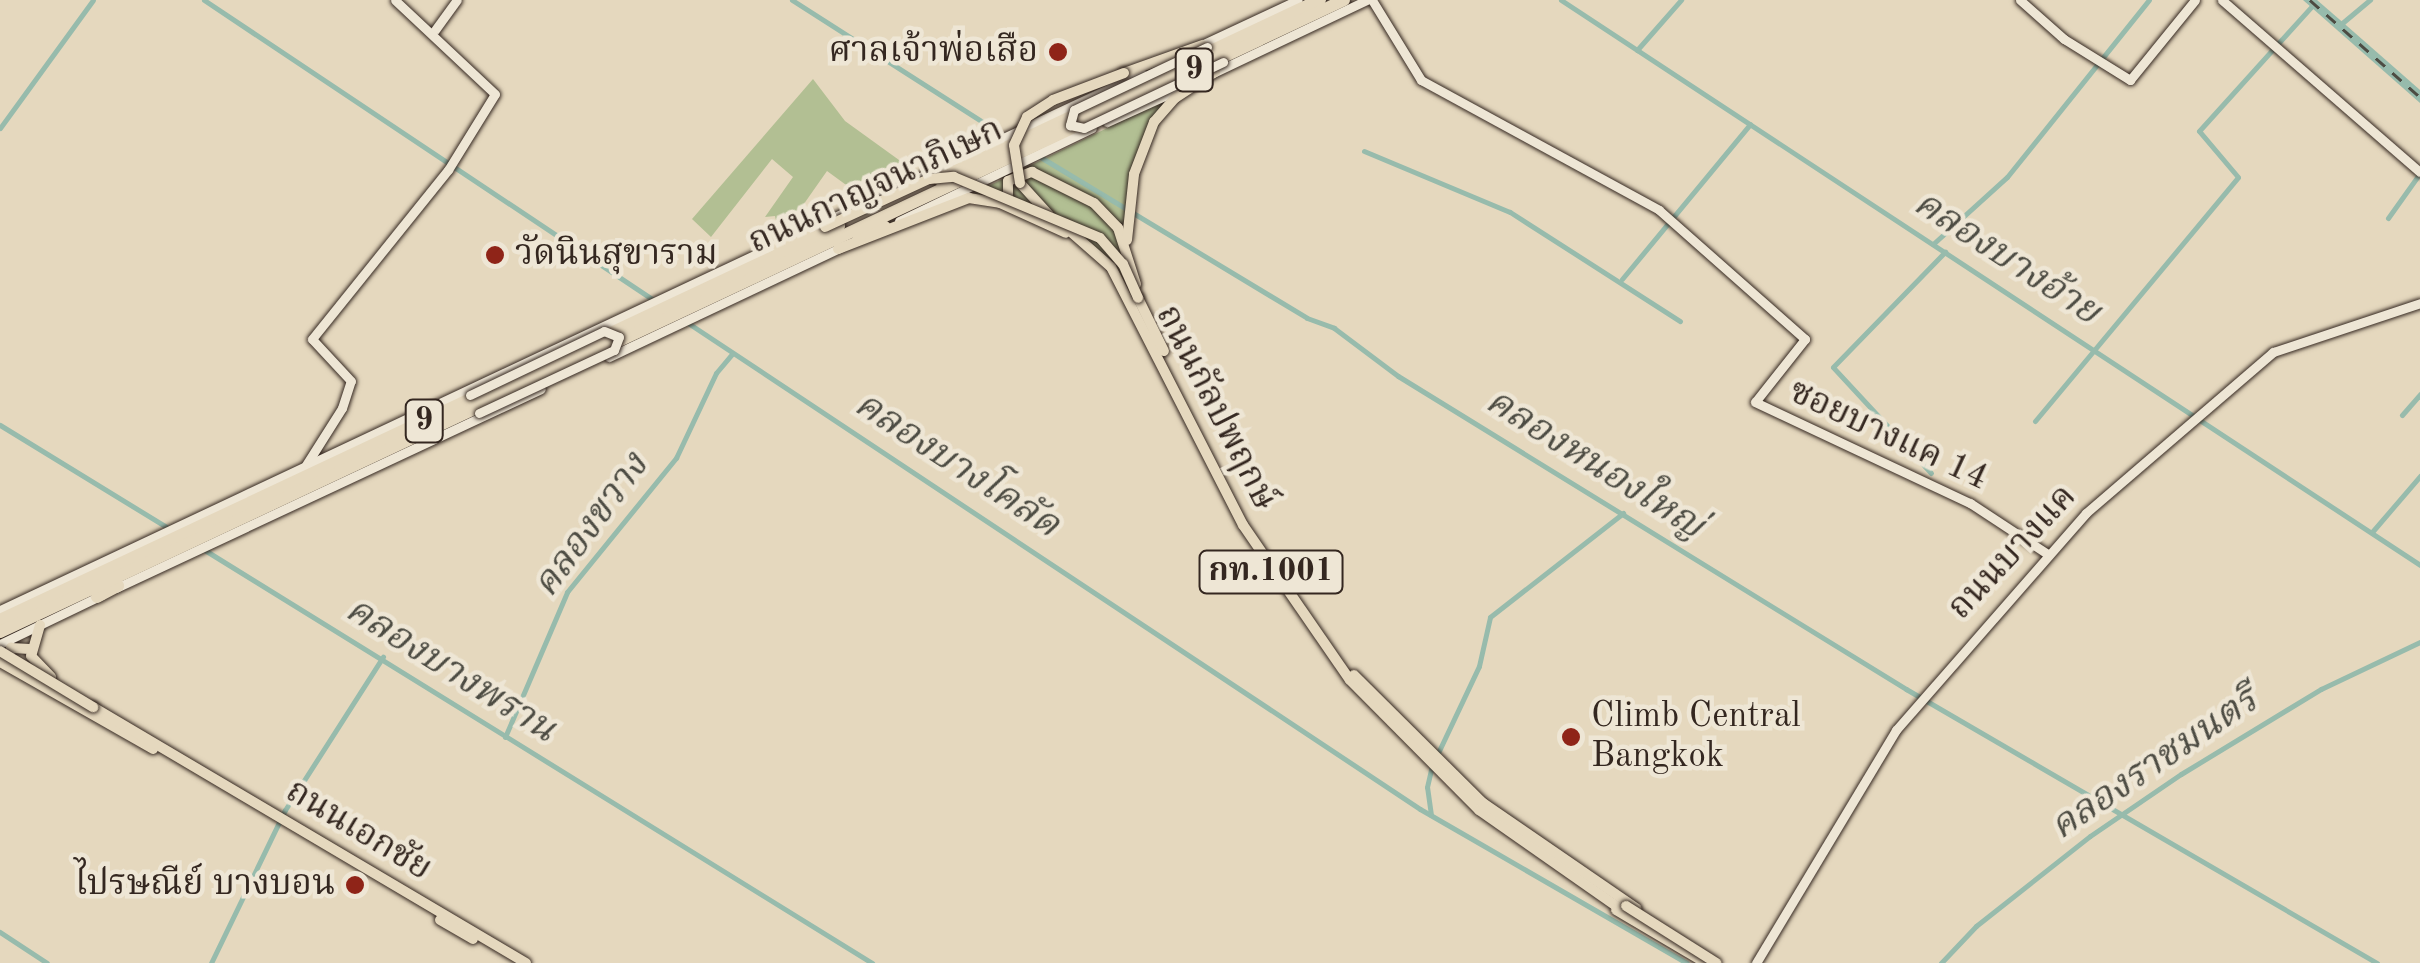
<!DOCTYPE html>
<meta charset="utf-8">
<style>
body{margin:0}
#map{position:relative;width:2420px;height:963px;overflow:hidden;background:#e5d8be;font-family:"Old Standard TT","Noto Serif Thai",serif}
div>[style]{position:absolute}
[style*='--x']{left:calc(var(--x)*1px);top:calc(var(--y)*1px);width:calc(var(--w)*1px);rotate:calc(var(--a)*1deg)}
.green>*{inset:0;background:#b2bf93}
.water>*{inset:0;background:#97bbac}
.canal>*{height:5px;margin:-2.5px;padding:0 2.5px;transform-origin:2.5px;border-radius:2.5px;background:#97bbac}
.ferry>*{height:2.5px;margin-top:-1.25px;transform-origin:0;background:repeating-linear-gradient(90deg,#4d4c43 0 12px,transparent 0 22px)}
.roads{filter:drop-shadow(0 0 2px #342720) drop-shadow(0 0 2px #342720)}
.secondary>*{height:9px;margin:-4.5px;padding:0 4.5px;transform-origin:4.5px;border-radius:4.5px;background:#eee6d5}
.primary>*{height:10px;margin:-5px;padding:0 5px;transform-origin:5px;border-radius:5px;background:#e5d8be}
.highway>*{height:12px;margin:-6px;padding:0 6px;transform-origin:6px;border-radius:6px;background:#e5d8be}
.bridges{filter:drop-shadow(0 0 2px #342720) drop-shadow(0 0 2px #342720)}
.secondary-bridge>*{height:9px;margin:-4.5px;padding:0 4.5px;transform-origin:4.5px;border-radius:4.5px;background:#eee6d5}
.primary-bridge>*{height:10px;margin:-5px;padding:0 5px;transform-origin:5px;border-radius:5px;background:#e5d8be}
.dots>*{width:28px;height:28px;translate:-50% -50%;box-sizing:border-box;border:5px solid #eee6d5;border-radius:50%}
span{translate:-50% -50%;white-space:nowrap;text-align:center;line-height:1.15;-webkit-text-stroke:9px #eee6d5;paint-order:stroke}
.shield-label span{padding:2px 8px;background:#eee6d5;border:2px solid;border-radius:8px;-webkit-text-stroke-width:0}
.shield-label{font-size:32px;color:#342720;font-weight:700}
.poi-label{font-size:35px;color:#342720}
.right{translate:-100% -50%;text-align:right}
.left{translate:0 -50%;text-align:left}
.street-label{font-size:35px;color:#342720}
.water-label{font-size:38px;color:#4d4c43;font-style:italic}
</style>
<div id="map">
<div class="green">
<div style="clip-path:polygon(813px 79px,845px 121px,917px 173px,864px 198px,827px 171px,780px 238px,775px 216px,765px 217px,793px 177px,772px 159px,711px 237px,692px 219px)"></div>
<div style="clip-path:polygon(1173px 96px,1127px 190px,1125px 257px,1135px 298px,1109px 259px,1077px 232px,970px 195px)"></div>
</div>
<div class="water">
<div style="clip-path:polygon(2303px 0,2317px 0,2347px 26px,2420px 90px,2420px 103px)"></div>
</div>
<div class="canal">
<div style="--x:204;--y:0;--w:542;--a:33.72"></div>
<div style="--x:792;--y:0;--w:254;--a:32.6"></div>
<div style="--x:1561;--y:0;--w:1028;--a:33.33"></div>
<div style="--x:2341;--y:24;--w:38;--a:-40"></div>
<div style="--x:1637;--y:50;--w:67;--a:-48.7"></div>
<div style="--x:0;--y:128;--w:158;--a:-54"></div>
<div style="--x:1364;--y:151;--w:158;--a:22.7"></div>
<div style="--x:1510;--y:212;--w:202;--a:32.7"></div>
<div style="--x:1037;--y:155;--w:315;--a:31.1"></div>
<div style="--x:1307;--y:318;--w:29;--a:20"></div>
<div style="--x:1334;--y:328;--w:80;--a:36.9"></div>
<div style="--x:1398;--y:376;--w:597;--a:31.64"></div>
<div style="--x:1906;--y:689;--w:545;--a:30.19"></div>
<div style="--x:2388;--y:218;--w:55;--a:-54.6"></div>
<div style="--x:1933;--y:244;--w:100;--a:-42.2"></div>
<div style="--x:2007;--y:177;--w:227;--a:-51.3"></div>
<div style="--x:1622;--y:279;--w:201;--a:-50.4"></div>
<div style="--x:685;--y:321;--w:882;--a:33.58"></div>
<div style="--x:1420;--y:809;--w:308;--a:30"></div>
<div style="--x:2402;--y:415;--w:28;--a:-49"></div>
<div style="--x:2035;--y:421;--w:317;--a:-50.2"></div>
<div style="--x:2238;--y:177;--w:60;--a:-130.3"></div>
<div style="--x:2199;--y:131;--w:170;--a:-47.9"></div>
<div style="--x:0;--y:425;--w:197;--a:31.5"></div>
<div style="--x:1931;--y:473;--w:144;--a:-132.8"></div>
<div style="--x:1833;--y:367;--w:161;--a:-45.8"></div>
<div style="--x:2372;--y:532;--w:74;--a:-49.4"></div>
<div style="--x:203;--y:549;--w:787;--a:31.75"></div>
<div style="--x:505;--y:737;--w:158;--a:-66.8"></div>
<div style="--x:567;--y:592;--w:173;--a:-50.9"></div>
<div style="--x:676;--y:458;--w:94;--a:-64.8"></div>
<div style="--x:716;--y:373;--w:25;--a:-50"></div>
<div style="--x:1437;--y:755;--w:98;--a:-64.7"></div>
<div style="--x:1479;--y:666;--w:50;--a:-77.3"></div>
<div style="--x:1490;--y:617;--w:169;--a:-38"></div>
<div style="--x:1431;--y:815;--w:28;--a:-98"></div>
<div style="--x:1427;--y:787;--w:23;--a:-77"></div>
<div style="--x:0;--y:932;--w:56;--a:33.4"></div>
<div style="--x:211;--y:963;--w:170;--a:-64.2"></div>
<div style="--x:285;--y:810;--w:182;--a:-57.4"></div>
<div style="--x:1941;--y:963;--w:51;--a:-46.6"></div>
<div style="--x:1976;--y:926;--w:145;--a:-38.3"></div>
<div style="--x:2090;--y:836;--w:110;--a:-34.3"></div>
<div style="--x:2181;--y:774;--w:164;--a:-31.3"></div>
<div style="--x:2321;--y:689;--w:110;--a:-25.4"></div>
</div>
<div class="ferry">
<div style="--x:2310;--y:0;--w:147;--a:41.4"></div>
</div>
<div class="roads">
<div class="secondary">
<div style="--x:1372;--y:0;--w:94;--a:58.5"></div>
<div style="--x:1421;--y:80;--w:271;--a:28.6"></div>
<div style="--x:1659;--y:210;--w:195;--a:41.5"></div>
<div style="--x:1805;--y:339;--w:80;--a:128.4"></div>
<div style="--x:1755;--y:402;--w:238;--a:25.2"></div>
<div style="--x:1970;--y:503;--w:91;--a:33.3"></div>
<div style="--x:2020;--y:0;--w:59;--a:41.6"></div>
<div style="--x:2064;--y:39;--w:78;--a:31.8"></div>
<div style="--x:2130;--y:80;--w:103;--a:-50.9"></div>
<div style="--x:2222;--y:0;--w:262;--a:41"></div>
<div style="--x:435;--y:30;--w:37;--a:-54"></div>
<div style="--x:1197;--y:47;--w:111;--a:-25"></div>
<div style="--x:1211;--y:74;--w:173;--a:-25.4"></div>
<div style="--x:1107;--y:122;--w:94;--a:-24.4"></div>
<div style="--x:899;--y:221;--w:214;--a:-25.7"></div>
<div style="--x:794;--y:236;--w:384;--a:-25.1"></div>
<div style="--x:609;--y:357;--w:260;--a:-25.3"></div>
<div style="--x:306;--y:465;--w:67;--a:-57.7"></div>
<div style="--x:342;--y:408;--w:28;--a:-72"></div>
<div style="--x:351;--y:381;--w:57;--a:-132.9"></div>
<div style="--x:312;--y:339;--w:217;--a:-51.2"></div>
<div style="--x:448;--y:170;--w:89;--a:-58.3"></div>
<div style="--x:495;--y:94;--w:137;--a:-136.8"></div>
<div style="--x:116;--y:588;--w:469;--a:-25.1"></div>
<div style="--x:0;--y:610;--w:862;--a:-25.2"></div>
<div style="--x:0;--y:644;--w:113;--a:-25.7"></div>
<div style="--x:1756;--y:963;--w:272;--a:-59"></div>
<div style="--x:1896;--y:730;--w:288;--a:-48.8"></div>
<div style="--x:2086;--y:513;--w:247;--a:-40.7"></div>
<div style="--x:2273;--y:352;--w:155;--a:-18.4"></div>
</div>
<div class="primary">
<div style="--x:1124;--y:73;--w:83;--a:-19.7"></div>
<div style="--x:1020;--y:183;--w:43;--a:47.8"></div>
<div style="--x:1008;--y:202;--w:21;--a:-90"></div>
<div style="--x:1008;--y:181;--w:26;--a:-21"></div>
<div style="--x:1032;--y:172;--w:69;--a:26.6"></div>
<div style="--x:1094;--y:203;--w:35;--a:46"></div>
<div style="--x:1118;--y:228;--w:59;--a:72.2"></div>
<div style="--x:1063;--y:225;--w:64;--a:41.2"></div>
<div style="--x:1111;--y:267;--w:290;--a:62.9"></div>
<div style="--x:1243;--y:525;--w:188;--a:55.4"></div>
<div style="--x:1350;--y:680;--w:183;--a:45.2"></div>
<div style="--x:1479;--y:810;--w:174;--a:35"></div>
<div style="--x:1127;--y:240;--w:66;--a:-83.9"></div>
<div style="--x:1134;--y:174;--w:56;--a:-69"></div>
<div style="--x:1154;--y:122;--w:32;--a:-49"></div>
<div style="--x:1175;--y:98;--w:48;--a:-33"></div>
<div style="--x:776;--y:245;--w:32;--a:-16"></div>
<div style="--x:838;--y:249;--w:141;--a:-21.3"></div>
<div style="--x:969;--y:198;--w:31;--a:9"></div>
<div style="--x:1000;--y:203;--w:72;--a:24.4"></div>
<div style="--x:1138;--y:298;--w:59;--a:63.9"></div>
<div style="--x:40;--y:625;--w:32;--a:106"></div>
<div style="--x:31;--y:656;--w:29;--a:46"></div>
<div style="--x:0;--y:662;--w:176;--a:29.6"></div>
<div style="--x:7;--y:662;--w:15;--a:-74"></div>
<div style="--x:11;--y:648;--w:19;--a:3"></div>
<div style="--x:1354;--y:675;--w:182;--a:44.8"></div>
<div style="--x:1483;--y:803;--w:186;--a:34.5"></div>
<div style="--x:93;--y:707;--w:503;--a:30.59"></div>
<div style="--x:1616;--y:910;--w:104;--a:30.5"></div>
<div style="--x:440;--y:920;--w:38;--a:30"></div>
</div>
<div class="highway">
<div style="--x:939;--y:179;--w:421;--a:-25.2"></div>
<div style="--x:858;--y:235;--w:28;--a:-17"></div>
<div style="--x:97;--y:597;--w:24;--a:-28"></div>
<div style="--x:0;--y:620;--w:927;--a:-25.16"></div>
<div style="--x:0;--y:632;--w:1485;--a:-25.18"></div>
</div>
</div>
<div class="bridges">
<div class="secondary-bridge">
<div style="--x:1207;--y:47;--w:147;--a:154.7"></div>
<div style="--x:1074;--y:110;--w:16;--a:105"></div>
<div style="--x:1070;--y:125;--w:14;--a:12"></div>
<div style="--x:1084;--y:128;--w:154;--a:-25.4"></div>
<div style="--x:470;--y:395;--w:148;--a:-25.5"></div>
<div style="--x:604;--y:331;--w:16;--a:22"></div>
<div style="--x:619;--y:337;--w:14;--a:111"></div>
<div style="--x:614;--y:350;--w:149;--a:155"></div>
</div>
<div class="primary-bridge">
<div style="--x:1020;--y:183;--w:38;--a:-99"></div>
<div style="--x:1014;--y:145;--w:31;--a:-65"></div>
<div style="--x:1027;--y:117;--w:31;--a:-33"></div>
<div style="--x:1053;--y:100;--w:76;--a:-20.8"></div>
<div style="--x:825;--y:227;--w:115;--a:-24.8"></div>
<div style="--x:929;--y:179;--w:25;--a:-5"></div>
<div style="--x:954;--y:177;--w:158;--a:22.7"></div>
<div style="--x:1100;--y:238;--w:35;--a:49"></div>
<div style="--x:1123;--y:264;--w:37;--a:66"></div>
<div style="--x:0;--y:651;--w:109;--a:31.1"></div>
<div style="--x:1626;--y:906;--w:107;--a:32.3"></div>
</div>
</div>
<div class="dots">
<div style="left:1058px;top:52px;background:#8f2418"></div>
<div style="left:495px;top:255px;background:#8f2418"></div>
<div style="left:1571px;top:737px;background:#8f2418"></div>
<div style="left:355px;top:885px;background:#8f2418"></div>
</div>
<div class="shield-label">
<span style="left:1194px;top:70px">9</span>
<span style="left:424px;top:421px">9</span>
<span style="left:1271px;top:572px">กท.1001</span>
</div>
<div class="poi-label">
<span class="right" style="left:1038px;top:52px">ศาลเจ้าพ่อเสือ</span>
<span class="left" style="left:515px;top:255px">วัดนินสุขาราม</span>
<span class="left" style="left:1591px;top:737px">Climb Central<br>Bangkok</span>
<span class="right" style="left:335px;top:885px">ไปรษณีย์ บางบอน</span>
</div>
<div class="street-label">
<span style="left:876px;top:187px;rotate:-25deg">ถนนกาญจนาภิเษก</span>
<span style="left:1215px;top:408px;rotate:63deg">ถนนกัลปพฤกษ์</span>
<span style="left:1888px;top:436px;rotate:25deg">ซอยบางแค 14</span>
<span style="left:2013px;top:553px;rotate:-47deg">ถนนบางแค</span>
<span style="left:358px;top:831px;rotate:31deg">ถนนเอกชัย</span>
</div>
<div class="water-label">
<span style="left:2006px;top:259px;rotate:33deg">คลองบางอ้าย</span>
<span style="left:1594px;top:465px;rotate:32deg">คลองหนองใหญ่</span>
<span style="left:956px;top:466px;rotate:33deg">คลองบางโคลัด</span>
<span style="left:592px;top:526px;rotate:-54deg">คลองขวาง</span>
<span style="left:450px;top:671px;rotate:32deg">คลองบางพราน</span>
<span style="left:2155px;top:765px;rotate:-34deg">คลองราชมนตรี</span>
</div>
</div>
